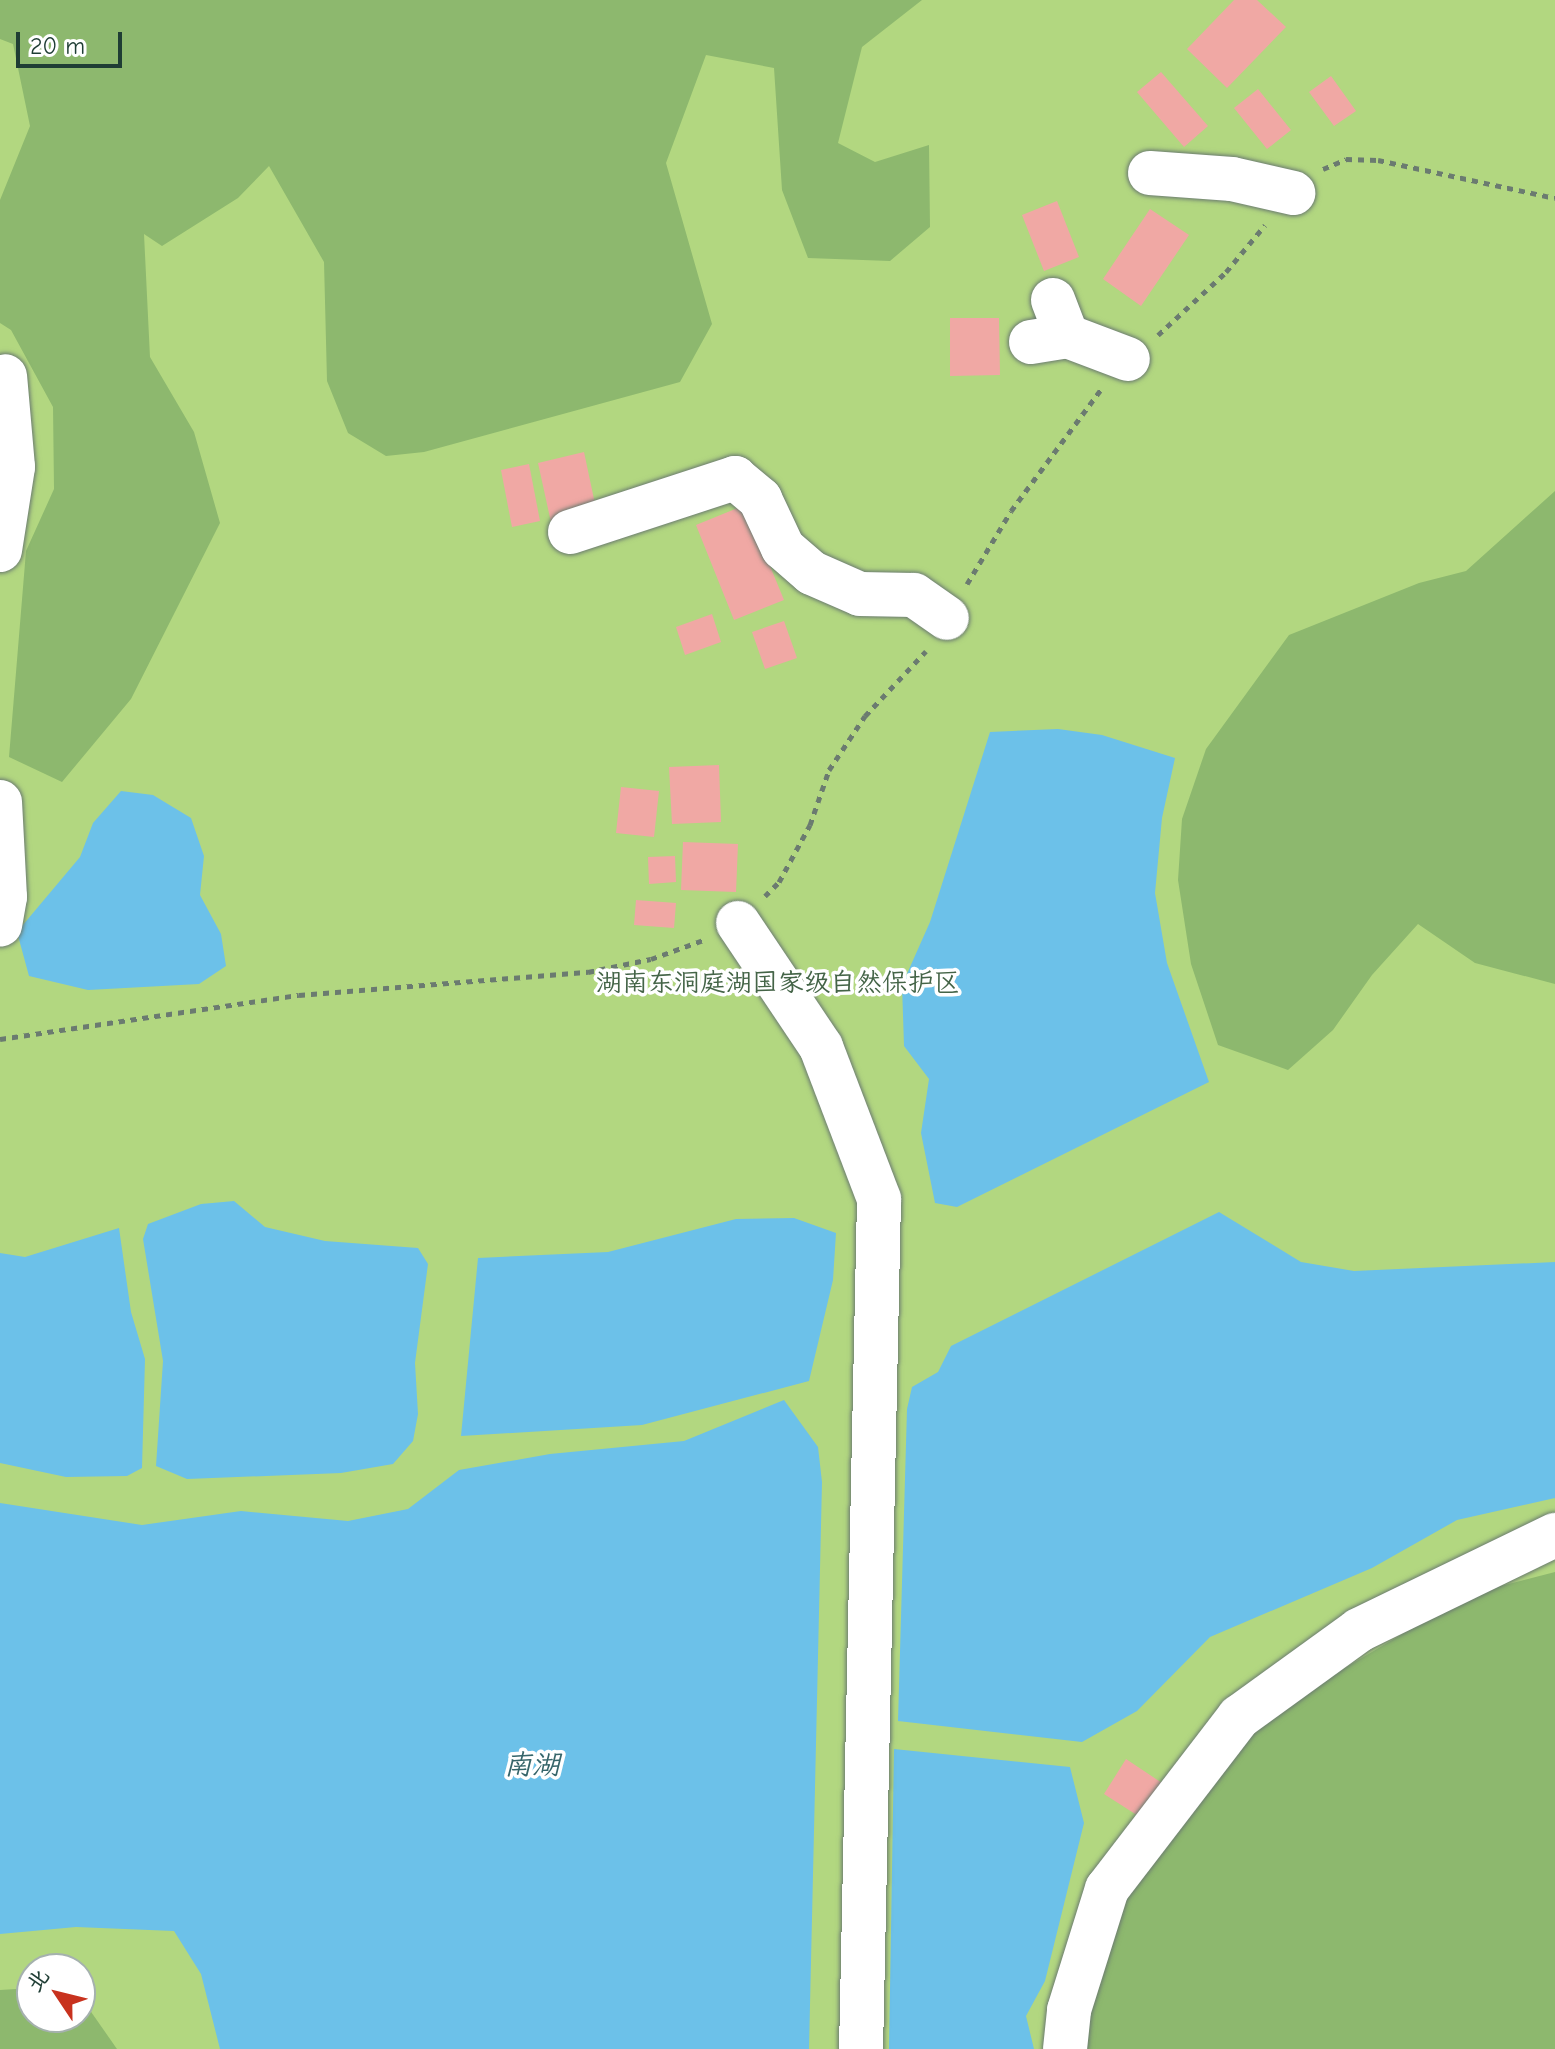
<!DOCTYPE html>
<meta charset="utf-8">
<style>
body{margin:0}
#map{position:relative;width:1555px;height:2049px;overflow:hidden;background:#f7efdf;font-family:"Comic Neue","LXGW WenKai TC",sans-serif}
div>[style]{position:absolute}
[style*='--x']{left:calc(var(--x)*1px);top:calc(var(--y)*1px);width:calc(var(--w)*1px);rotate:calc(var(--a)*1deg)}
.green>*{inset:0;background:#b2d780}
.forest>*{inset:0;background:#8db86e}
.water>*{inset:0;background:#6cc1e9}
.building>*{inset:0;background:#f0a8a4}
.path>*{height:5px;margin-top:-2.5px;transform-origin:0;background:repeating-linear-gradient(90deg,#6b7b70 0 6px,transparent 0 12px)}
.roads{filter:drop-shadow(0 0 2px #6b7b70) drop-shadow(0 0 2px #6b7b70)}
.minor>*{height:44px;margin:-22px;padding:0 22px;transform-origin:22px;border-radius:22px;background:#fff}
span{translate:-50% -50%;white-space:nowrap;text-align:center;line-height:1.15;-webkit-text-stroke:7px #fff;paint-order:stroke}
.park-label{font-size:26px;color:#446447}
.water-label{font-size:28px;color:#36656a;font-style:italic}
.north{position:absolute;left:16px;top:1953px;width:80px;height:80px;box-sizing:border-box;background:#fff;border:2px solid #a5b1ae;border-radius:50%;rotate:305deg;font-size:22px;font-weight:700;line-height:32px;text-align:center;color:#1f3d34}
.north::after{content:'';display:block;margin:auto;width:28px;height:36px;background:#c8321e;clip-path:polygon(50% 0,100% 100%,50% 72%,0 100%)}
.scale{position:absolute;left:16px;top:32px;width:106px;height:36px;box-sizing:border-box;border:4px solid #1f3d34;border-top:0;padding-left:10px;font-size:24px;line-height:28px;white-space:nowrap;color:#1f3d34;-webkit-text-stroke:6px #fff;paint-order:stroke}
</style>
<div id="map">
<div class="green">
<div style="clip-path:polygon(evenodd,0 0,1555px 0,1555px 2049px,0 2049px,0 0,32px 1969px,80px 1969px,80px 2017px,32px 2017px,32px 1969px)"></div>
</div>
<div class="forest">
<div style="clip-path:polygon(0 0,922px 0,862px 47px,838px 143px,875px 162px,929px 145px,930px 227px,890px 261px,808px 258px,782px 190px,774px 68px,706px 55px,666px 163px,712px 324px,680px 382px,424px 452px,386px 456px,348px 433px,327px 381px,324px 262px,269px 166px,238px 198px,162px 246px,144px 234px,150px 357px,194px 432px,220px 523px,131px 699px,62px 782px,9px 757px,26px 551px,54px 489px,53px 407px,11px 330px,0 323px,0 200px,30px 126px,13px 44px,0 39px)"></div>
<div style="clip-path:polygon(1555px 491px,1555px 984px,1475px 963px,1418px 924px,1372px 975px,1333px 1030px,1288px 1070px,1218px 1045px,1191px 964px,1178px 880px,1182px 819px,1206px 749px,1289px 635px,1419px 583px,1466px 571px)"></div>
<div style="clip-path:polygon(1555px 1572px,1555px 2049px,1080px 2049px,1134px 1877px,1242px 1743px,1328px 1678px,1470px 1594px)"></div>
<div style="clip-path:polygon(32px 1988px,32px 2017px,80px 2017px,80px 1996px,117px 2049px,0 2049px,0 1990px)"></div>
</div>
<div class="water">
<div style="clip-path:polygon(1058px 729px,1102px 735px,1175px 758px,1162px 818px,1155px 893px,1167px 963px,1209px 1082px,957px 1207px,935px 1203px,921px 1133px,929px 1079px,904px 1046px,902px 985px,930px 922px,990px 732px)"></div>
<div style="clip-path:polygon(121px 791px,153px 795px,191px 818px,204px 856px,200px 895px,221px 934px,226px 966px,199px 984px,88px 990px,29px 976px,17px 932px,80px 857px,93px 823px)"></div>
<div style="clip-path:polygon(234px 1201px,265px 1227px,325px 1241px,418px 1248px,428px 1264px,415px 1363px,418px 1414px,413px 1441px,393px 1464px,341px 1473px,187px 1479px,156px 1466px,163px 1361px,143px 1239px,148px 1224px,201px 1204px)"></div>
<div style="clip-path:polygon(1219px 1212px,1301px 1262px,1354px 1271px,1555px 1262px,1555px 1498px,1457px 1520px,1372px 1568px,1210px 1637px,1137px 1711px,1082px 1742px,898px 1721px,907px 1409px,912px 1387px,938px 1372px,951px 1346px)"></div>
<div style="clip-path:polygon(794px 1218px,836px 1233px,833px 1280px,809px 1381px,642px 1425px,461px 1436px,478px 1258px,608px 1252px,736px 1219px)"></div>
<div style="clip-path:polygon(119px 1228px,131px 1312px,145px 1359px,142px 1468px,127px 1476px,66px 1477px,0 1463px,0 1253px,25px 1257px)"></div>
<div style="clip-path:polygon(784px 1400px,818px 1447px,822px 1482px,809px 2049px,220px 2049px,201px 1974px,174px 1931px,76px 1927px,0 1934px,0 1503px,142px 1525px,241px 1511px,348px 1521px,408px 1509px,459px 1470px,550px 1454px,684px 1441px)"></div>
<div style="clip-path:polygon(894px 1749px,1070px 1767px,1084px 1823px,1045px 1981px,1026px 2016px,1034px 2049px,889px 2049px)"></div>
</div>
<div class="building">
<div style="clip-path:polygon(1234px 0,1257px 0,1286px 27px,1227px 88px,1187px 49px)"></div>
<div style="clip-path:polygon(1161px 72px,1208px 126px,1184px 147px,1137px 92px)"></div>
<div style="clip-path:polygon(1331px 76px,1356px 111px,1334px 126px,1309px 92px)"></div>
<div style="clip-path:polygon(1258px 89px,1291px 130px,1267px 149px,1234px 108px)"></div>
<div style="clip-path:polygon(1057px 201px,1079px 257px,1044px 271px,1022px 215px)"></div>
<div style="clip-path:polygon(1150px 209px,1189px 235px,1141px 306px,1103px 279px)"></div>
<div style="clip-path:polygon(950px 318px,999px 318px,1000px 375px,950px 376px)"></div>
<div style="clip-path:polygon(584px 452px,598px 518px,552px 527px,538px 463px)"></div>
<div style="clip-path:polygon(529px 464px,540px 521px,512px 527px,501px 470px)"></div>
<div style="clip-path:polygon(745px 505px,784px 600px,734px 620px,696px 525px)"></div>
<div style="clip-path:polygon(712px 614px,721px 642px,685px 655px,676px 627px)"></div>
<div style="clip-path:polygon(784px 621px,797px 658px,765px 669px,752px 632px)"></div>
<div style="clip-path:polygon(719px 765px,721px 822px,672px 824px,669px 767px)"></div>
<div style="clip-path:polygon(621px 787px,659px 791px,654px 837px,616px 833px)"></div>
<div style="clip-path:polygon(683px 842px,738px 844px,736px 892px,681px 890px)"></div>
<div style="clip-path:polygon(675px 856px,676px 882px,649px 884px,648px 857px)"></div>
<div style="clip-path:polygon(636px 900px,676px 903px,674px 928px,634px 925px)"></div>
<div style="clip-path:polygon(1126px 1759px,1165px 1785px,1143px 1819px,1104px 1794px)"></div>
</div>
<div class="path">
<div style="--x:1323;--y:169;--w:25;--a:-23"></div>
<div style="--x:1346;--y:159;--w:32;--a:2"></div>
<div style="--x:1378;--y:160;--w:181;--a:12.1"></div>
<div style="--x:1158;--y:335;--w:93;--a:-42.8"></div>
<div style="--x:1226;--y:272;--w:61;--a:-50.3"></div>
<div style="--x:967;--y:584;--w:85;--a:-58.9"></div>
<div style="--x:1011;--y:511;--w:153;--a:-53.5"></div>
<div style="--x:765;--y:896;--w:20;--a:-45"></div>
<div style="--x:779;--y:882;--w:65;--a:-61.5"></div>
<div style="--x:810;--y:825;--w:58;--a:-70.9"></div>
<div style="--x:829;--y:770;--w:65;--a:-56.3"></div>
<div style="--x:865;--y:716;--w:89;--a:-46.8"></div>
<div style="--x:0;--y:1039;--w:302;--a:-8.4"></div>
<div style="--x:299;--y:995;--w:290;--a:-4.6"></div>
<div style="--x:588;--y:972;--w:64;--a:-11.7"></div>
<div style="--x:651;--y:959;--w:59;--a:-20"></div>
</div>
<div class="roads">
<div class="minor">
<div style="--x:1150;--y:173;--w:82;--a:4.2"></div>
<div style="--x:1232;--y:179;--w:63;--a:12.9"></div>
<div style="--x:1053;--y:300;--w:39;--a:69"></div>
<div style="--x:1031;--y:342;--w:36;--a:-9"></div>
<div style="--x:1067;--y:336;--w:65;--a:20.7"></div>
<div style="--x:570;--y:532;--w:174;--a:-18.1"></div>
<div style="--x:735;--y:478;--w:33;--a:40"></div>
<div style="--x:760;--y:499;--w:54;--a:64.9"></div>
<div style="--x:783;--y:548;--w:38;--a:41"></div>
<div style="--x:812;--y:573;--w:52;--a:23.6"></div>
<div style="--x:860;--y:594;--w:54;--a:1.1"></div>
<div style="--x:914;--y:595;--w:40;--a:34.9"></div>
<div style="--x:0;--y:550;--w:84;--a:-81.1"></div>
<div style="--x:13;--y:467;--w:91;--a:-95"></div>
<div style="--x:0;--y:802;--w:95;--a:87"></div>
<div style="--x:5;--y:897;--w:28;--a:100"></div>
<div style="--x:738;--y:923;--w:149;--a:56.2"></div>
<div style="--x:821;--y:1047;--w:163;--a:69.1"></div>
<div style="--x:879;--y:1199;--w:850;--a:91.21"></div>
<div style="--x:1065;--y:2049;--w:39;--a:-84"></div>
<div style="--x:1069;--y:2010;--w:127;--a:-72.6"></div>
<div style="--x:1107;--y:1889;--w:217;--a:-52.5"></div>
<div style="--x:1239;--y:1717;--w:148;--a:-35.9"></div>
<div style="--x:1359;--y:1630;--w:218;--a:-25.9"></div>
</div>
</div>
<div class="park-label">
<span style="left:778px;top:984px">湖南东洞庭湖国家级自然保护区</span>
</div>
<div class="water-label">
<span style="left:532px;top:1765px">南湖</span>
</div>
<div class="north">北</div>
<div class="scale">20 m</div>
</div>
